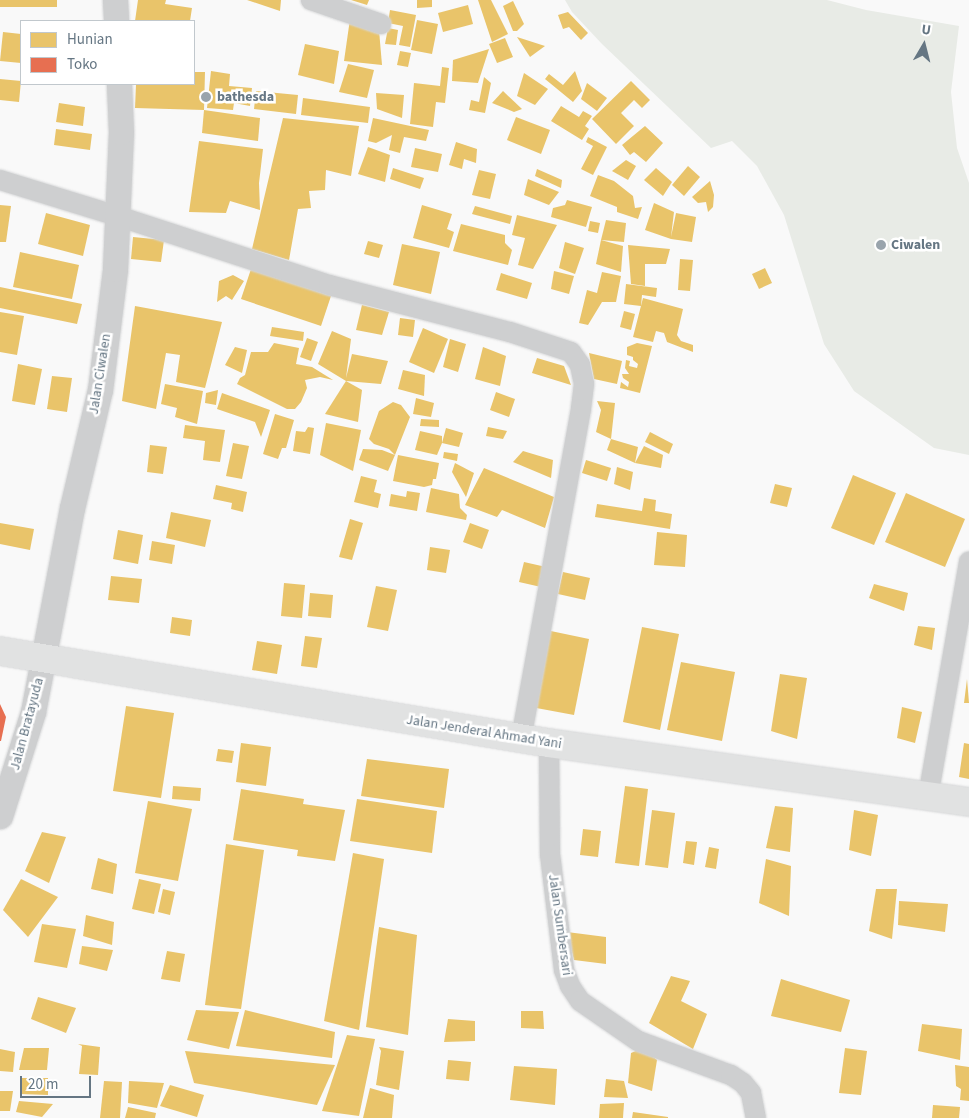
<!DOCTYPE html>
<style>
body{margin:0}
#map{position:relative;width:969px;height:1118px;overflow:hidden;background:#f9f9f9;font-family:"Source Sans 3",sans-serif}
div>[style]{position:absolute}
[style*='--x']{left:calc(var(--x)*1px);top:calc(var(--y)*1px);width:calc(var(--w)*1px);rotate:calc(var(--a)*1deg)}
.green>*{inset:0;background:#e8ebe6}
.homes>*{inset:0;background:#e9c46a}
.shops>*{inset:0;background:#e76f51}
.roads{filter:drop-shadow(0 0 1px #d5d6d7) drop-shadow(0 0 1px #d5d6d7)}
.minor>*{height:20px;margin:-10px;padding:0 10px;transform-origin:10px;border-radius:10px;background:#cecfd0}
.tertiary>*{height:25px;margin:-12.5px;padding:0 12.5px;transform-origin:12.5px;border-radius:12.5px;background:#cecfd0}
.secondary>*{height:28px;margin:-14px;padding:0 14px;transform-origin:14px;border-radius:14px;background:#e1e2e2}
.dots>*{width:14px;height:14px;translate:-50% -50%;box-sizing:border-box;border:2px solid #fff;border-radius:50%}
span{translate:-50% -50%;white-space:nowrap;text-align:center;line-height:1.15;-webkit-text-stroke:5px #fff;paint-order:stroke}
.poi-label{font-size:14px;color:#657683;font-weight:700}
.left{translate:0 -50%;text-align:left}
.street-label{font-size:14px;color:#657683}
.legend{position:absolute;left:20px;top:20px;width:175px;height:65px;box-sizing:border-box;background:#fff;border:1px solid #c1c8cd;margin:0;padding:6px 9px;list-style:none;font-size:15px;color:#657683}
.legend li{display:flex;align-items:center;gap:10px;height:25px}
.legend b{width:25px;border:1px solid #c1c8cd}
.north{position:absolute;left:899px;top:20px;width:50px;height:50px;-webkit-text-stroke:4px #fff;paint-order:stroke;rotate:8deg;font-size:14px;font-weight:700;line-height:20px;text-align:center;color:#657683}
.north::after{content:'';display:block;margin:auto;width:18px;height:22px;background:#657683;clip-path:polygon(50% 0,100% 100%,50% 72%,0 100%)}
.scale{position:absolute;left:20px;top:1076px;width:71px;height:22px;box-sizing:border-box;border:2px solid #657683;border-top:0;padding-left:6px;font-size:15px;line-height:18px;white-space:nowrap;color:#657683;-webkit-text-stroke:4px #fff;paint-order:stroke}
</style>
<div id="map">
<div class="green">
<div style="clip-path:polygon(565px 0,827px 0,866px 10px,959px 26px,951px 92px,957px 148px,969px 183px,969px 455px,934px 448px,854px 391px,824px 344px,784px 215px,757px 166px,732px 141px,711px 148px,602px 44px,572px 12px)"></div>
</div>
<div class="homes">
<div style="clip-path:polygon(0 0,57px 0,57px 7px,0 7px)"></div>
<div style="clip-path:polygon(138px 0,166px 0,165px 4px,192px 8px,190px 21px,135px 21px)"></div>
<div style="clip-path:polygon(247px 0,281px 0,280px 11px)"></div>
<div style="clip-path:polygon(351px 0,369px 0,367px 5px)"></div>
<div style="clip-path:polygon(417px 0,432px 0,432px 7px,417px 8px)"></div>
<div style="clip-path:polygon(478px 0,491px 0,508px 34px,492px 42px)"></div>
<div style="clip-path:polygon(513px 1px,524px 24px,517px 31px,513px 31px,503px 6px)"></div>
<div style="clip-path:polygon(468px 5px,473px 24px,443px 32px,438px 13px)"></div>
<div style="clip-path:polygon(390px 10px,416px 15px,410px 47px,399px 45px,403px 26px,388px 23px)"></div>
<div style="clip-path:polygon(568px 12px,588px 33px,581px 40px,569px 27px,563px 29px,558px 15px)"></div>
<div style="clip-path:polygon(350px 19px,379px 30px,382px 65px,344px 61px)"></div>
<div style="clip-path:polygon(417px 20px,438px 24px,432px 54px,411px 50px)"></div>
<div style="clip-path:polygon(388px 28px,398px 30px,396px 45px,385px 44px)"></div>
<div style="clip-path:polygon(3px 32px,21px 34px,21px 63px,0 61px)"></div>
<div style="clip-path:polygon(517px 37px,545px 46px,530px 57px)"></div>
<div style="clip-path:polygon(505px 38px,513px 57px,497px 63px,489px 44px)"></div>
<div style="clip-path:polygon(305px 44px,339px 51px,334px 84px,298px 75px)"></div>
<div style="clip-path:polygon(489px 49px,478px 83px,452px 81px,453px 60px)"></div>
<div style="clip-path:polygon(400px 51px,411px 53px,408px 67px,397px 65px)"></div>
<div style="clip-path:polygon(348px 64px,374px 70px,367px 98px,339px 92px)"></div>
<div style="clip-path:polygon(442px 67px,449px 68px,445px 103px,436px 102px,433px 127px,410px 124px,414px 83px,440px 86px)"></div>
<div style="clip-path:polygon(211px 71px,230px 74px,229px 86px,252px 88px,250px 106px,234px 103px,233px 110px,207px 108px)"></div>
<div style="clip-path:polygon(575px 71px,582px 91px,573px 102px,545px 79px,549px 74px,563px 85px)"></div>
<div style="clip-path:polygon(194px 72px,205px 72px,204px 110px,135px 108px,136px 84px,194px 84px)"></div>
<div style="clip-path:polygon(524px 73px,548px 89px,535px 105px,517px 96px)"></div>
<div style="clip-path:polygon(484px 77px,491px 83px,485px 113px,469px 110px,471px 100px,479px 102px)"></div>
<div style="clip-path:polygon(0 79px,21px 81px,19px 102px,0 100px)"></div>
<div style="clip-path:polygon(631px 81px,650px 100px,642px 108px,634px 100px,621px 113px,634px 126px,616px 144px,592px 119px)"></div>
<div style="clip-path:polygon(587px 83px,607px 98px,597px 111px,581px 99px)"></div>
<div style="clip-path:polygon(256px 91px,298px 95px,296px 114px,254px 109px)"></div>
<div style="clip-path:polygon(503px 91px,522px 109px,514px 112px,492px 103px)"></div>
<div style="clip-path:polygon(376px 93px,404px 95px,402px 118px,377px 109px)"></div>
<div style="clip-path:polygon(303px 98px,370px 107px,368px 123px,301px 115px)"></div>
<div style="clip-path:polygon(59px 103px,85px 107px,83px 126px,56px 122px)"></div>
<div style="clip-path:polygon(561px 106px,579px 117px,583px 111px,592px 116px,585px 126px,589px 129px,582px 140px,551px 121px)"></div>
<div style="clip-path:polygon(204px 110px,260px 118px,258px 141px,202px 133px)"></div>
<div style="clip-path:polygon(516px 117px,550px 130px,541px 154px,507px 140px)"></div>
<div style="clip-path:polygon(283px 118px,359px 126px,351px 176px,326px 170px,325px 190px,309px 191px,311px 208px,298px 209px,289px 260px,252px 249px)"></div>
<div style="clip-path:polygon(373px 118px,429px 130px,426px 141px,404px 137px,400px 153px,389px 150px,392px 135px,376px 143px,368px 141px)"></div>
<div style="clip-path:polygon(645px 126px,663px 143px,646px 162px,634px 152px,630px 155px,622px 145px)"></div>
<div style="clip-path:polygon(56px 129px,92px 134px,90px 150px,54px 145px)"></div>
<div style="clip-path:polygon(588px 137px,607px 147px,593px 175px,581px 169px,593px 146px,586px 142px)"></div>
<div style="clip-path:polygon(199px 141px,263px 149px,259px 183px,260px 210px,230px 201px,226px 213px,189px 212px)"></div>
<div style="clip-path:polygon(456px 142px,477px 149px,476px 163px,464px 159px,462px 169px,449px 165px)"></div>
<div style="clip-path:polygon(368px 147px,390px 155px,385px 182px,358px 174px)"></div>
<div style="clip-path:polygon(415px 148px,442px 154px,438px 172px,411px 167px)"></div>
<div style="clip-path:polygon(626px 160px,636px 166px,628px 180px,612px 171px)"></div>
<div style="clip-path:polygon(688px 166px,700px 177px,684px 196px,672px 185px)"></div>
<div style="clip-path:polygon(393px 168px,424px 178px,420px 189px,390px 179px)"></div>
<div style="clip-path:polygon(656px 168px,672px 182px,663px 196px,644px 180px)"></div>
<div style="clip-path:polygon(537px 169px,562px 180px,561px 188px,535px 176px)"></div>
<div style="clip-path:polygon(479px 170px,496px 174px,490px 199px,472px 195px)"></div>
<div style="clip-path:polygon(598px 175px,614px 181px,633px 196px,635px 208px,642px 207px,638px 219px,617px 212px,617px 207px,590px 196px)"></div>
<div style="clip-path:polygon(528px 179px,559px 192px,549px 205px,524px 195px)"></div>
<div style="clip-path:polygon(710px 181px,714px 195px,713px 207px,708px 212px,706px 202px,698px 203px,692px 197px)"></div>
<div style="clip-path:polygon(567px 200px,592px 207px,586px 227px,551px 217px,553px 208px,565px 205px)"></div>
<div style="clip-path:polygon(654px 203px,674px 212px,671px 237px,676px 213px,696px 217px,692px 242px,671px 239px,645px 230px)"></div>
<div style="clip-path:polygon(0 205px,11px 206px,6px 242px,0 242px)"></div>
<div style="clip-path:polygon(422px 205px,452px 214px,447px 229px,454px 232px,449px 248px,413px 238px)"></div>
<div style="clip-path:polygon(475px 206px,512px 216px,510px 224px,472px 214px)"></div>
<div style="clip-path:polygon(46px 213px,90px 225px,83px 256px,38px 244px)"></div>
<div style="clip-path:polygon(517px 215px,557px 225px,533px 269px,518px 265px,525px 238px,512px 235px)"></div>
<div style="clip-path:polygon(606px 220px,626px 223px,624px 242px,601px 240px)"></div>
<div style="clip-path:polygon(590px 221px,600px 223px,598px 233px,588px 231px)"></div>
<div style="clip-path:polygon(461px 224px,505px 235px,505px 243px,512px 250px,508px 265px,453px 251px)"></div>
<div style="clip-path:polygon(133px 237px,164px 240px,161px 262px,131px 259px)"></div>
<div style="clip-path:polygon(601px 240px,623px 246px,621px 272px,596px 264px)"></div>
<div style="clip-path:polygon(368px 241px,383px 245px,379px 258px,364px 254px)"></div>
<div style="clip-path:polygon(565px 242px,584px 248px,575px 274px,559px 268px)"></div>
<div style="clip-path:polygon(402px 244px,440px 252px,431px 294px,393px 285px)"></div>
<div style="clip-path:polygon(628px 245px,670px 249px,666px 264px,645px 264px,645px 286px,631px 284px)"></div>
<div style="clip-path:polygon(20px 252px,79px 265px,72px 299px,13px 287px)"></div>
<div style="clip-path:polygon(680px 259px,693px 260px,690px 291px,678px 290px)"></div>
<div style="clip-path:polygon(765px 268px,772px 283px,759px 289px,752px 274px)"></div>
<div style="clip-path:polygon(251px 269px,331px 296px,321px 326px,241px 299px)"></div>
<div style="clip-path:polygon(554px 271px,574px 276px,569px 294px,551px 289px)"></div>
<div style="clip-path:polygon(602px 272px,621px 276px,616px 302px,602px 302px,588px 325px,579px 323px,587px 290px,597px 293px)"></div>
<div style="clip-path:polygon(501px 273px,532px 283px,527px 299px,496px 290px)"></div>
<div style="clip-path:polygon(233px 275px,244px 281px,232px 300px,226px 296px,217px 302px,219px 281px)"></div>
<div style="clip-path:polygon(626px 284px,657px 288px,656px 297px,642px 295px,641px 306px,624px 304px)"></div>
<div style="clip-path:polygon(0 287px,82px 304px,77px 324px,0 308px)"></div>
<div style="clip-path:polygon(643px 298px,683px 309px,677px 335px,681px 341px,693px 345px,693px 352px,667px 342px,664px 333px,656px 331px,653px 342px,633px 337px)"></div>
<div style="clip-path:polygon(362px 305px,389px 312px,382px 335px,356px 330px)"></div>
<div style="clip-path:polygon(135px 306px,222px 322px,205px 388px,176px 382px,180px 355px,166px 353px,156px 409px,122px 401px)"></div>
<div style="clip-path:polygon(624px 311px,635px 314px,631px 330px,620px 327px)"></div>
<div style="clip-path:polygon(0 312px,24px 316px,17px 355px,0 352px)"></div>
<div style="clip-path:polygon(400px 318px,415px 320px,413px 337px,398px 335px)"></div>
<div style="clip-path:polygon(272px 327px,304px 332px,303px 341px,270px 336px)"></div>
<div style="clip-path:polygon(423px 328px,448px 339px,434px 373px,409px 362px)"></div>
<div style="clip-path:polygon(332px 331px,351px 339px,346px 378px,352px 354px,388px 361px,381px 384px,346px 381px,318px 364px)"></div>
<div style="clip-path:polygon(307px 338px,318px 342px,311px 361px,300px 357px)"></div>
<div style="clip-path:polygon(450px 339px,466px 344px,458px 372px,443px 367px)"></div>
<div style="clip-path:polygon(274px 343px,299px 348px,296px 364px,312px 367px,333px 380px,320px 377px,305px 380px,307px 388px,301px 402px,295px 409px,287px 409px,237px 384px,240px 378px,245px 375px,251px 352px,268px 352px)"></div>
<div style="clip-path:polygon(637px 343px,652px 346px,640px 393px,620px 388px,621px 382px,628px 387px,629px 382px,623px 378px,622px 374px,629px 374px,625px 368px,626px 360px,630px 361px,629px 366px,637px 368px,638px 364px,633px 360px,633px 357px,627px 355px,627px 347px)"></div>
<div style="clip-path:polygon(235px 347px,247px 350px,242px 373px,225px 365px)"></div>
<div style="clip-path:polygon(483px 347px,506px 356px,500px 386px,475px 379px)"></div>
<div style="clip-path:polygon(589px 353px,622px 361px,617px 384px,594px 379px)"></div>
<div style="clip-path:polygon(537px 358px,564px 366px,571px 385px,532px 373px)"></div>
<div style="clip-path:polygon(18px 364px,42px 369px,35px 405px,12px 401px)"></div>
<div style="clip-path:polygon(403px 370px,425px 375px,424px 396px,398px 389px)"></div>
<div style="clip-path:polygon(52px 376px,72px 378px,67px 412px,47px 409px)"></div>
<div style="clip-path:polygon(346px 381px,362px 390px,358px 422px,325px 414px)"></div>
<div style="clip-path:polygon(165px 384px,203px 391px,197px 424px,175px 417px,177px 408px,161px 404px)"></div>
<div style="clip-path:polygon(218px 390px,216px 405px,205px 403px,206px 393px)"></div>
<div style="clip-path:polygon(496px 392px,515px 399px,509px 417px,490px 410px)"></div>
<div style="clip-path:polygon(222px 393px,270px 410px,261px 437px,255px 422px,217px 409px)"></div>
<div style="clip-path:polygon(416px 398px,434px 403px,431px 417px,413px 414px)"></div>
<div style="clip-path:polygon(597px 401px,615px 403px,611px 439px,638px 447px,635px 463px,607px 450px,611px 439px,596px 432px,601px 410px)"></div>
<div style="clip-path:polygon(393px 402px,401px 405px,410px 417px,395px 455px,389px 449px,374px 444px,369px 439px,379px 411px)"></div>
<div style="clip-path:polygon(275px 414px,294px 420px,286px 448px,282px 448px,278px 459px,263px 454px)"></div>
<div style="clip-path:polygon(421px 419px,439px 420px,439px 427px,420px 426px)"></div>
<div style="clip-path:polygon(326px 423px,361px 430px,353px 471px,320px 455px)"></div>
<div style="clip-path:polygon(185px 425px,225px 430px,220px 462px,203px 460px,205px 441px,183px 438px)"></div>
<div style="clip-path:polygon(308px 427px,314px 428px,310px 454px,293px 451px,296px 431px,305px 432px)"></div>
<div style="clip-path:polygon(488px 427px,507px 431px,503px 439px,486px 436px)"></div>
<div style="clip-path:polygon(446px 428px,463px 433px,459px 447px,442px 443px)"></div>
<div style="clip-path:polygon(420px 431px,442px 436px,442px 443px,437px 455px,415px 450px)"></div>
<div style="clip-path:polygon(650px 432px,673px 444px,669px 454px,645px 442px)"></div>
<div style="clip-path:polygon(233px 443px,249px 446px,242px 479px,226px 476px)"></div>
<div style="clip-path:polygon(150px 445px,167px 447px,163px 474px,147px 472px)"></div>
<div style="clip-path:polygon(644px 446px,663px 455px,661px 468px,635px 463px)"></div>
<div style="clip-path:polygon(363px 449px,382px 450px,395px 455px,388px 471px,359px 460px)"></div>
<div style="clip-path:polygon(523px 451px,553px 460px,551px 478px,513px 462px)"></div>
<div style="clip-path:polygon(444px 452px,458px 454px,457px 461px,443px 458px)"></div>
<div style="clip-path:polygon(398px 455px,439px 463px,436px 479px,433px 479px,432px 485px,424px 487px,393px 481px)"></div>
<div style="clip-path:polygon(586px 460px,611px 468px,607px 481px,582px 473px)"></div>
<div style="clip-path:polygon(455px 463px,474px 473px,466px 497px,452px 472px)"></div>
<div style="clip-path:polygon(617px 467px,633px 472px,630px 490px,614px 484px)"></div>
<div style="clip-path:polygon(484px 468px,554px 497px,545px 528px,502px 510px,497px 517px,465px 505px)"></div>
<div style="clip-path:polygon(853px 475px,896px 493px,874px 545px,831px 528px)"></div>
<div style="clip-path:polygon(361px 476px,377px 480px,374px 492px,381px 494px,378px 508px,354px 502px)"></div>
<div style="clip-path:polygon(775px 484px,792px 488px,787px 507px,770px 503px)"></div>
<div style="clip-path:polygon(216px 485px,247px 492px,243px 512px,231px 509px,232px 503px,213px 499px)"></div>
<div style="clip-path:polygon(431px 488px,459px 494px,460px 508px,467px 515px,466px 520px,426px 512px)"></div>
<div style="clip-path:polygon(407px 491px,420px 493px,417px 511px,389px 506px,391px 494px,406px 497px)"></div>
<div style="clip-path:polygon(906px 493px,965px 519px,945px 567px,885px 542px)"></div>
<div style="clip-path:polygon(644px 498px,656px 500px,655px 511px,672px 514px,670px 529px,595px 517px,597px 504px,642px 511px)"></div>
<div style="clip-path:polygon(171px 512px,211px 520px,205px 547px,166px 538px)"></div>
<div style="clip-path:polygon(350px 519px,363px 523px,352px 560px,339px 557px)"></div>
<div style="clip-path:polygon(0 523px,34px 529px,30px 550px,0 544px)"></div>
<div style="clip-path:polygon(470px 523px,489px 530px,482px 549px,463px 542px)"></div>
<div style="clip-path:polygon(118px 530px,143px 535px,138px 564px,113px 559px)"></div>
<div style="clip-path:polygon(657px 532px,687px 535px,685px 567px,654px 565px)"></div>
<div style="clip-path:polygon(152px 541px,175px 545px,172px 564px,149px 560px)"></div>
<div style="clip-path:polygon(430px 547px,450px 550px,446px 573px,427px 570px)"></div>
<div style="clip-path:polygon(524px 562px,546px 567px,541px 587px,519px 582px)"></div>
<div style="clip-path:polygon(563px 572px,590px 578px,585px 600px,558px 594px)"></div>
<div style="clip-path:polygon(111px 576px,142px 579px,139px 603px,108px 600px)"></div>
<div style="clip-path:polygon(284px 583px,305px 585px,302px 618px,281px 616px)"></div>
<div style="clip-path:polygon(874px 584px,908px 593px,904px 611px,869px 598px)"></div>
<div style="clip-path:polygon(376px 586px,397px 590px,388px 631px,367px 627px)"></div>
<div style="clip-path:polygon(310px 593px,333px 595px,331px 618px,308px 616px)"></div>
<div style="clip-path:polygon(172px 617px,192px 620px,190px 636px,170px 633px)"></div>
<div style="clip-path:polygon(918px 626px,935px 628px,932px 650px,914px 645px)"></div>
<div style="clip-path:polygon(642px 627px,679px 634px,660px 730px,623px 722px)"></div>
<div style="clip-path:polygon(546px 630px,589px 639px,574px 715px,531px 707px)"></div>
<div style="clip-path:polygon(305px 636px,322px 638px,317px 668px,301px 666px)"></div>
<div style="clip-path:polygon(257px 641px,282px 645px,277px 674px,252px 670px)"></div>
<div style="clip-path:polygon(681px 662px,735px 672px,722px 741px,667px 730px)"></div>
<div style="clip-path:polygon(780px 674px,807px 678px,797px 739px,771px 731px)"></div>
<div style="clip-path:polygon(967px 679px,969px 703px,964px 703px)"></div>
<div style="clip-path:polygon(126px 706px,174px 713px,161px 798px,113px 791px)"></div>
<div style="clip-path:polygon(902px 707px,922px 712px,915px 743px,897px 738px)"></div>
<div style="clip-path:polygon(241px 743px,271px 747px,266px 786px,236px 782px)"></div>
<div style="clip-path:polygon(964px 743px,969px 744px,969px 779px,959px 777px)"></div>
<div style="clip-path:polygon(218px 749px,234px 751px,232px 763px,216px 761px)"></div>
<div style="clip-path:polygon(367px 759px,449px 769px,444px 808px,361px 796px)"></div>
<div style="clip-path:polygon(173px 786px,201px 788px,200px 801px,172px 799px)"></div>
<div style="clip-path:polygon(625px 786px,648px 789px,639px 866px,615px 863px)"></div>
<div style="clip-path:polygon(241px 789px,304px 799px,303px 804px,345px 810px,335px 861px,297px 856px,298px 850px,233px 840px)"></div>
<div style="clip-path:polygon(357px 799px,437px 811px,432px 853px,350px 841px)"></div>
<div style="clip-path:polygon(148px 801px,192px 809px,178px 881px,135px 873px)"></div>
<div style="clip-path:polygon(775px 806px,793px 808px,790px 852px,766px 848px)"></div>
<div style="clip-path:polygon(652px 810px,675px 813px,668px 868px,645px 865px)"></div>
<div style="clip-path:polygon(854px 810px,878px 815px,871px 856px,849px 850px)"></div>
<div style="clip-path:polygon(583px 829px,601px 831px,598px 857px,580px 855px)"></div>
<div style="clip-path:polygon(42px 832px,66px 837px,49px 883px,25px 871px)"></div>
<div style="clip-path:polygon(686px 841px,697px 842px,694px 865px,683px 863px)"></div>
<div style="clip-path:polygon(226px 844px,264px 850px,241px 1009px,205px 1005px)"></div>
<div style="clip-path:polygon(709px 847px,719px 849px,716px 869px,705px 867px)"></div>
<div style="clip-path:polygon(353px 853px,384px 859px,359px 1030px,324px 1021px)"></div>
<div style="clip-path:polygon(98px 858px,117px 864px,113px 894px,91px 889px)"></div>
<div style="clip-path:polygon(766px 859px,791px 866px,789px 916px,759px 903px)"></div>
<div style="clip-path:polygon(21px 879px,58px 897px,28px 937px,3px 910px)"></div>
<div style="clip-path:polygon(139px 879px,161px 884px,154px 914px,132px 909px)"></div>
<div style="clip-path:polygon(163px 889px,175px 892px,170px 915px,158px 912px)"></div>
<div style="clip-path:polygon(876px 889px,897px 889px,892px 939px,869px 931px)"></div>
<div style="clip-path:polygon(899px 901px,948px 904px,945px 932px,898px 925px)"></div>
<div style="clip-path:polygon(86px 915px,114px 922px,112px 945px,83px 936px)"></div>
<div style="clip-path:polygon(42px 924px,76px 929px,67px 968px,34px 962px)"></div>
<div style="clip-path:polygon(379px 927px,417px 935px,408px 1035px,366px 1027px)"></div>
<div style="clip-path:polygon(567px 932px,606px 937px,606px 964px,574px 960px)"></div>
<div style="clip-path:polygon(82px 946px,113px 950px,107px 971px,79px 964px)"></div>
<div style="clip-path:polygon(167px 951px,185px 954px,180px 982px,161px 979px)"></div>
<div style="clip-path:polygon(671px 976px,690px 981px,681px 1001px,707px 1014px,693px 1049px,649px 1023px)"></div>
<div style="clip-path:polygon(781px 979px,850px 1000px,841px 1032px,771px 1016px)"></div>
<div style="clip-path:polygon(38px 997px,76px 1008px,66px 1033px,31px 1019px)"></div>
<div style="clip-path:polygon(196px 1010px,239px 1012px,229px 1049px,187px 1040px)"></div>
<div style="clip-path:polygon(245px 1010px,335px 1032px,332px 1058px,236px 1046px)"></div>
<div style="clip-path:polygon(521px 1011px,543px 1011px,544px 1029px,521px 1028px)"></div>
<div style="clip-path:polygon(448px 1019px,475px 1021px,475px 1041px,444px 1042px)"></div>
<div style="clip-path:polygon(922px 1024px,962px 1029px,960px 1060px,918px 1051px)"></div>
<div style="clip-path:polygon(347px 1035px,375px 1039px,359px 1116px,322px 1111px)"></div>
<div style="clip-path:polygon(78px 1044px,100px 1047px,98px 1075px,79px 1074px,82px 1046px)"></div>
<div style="clip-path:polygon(379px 1047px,404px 1051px,399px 1090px,376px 1085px,381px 1051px)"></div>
<div style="clip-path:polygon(24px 1048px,49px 1048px,47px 1070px,19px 1070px)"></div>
<div style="clip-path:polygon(643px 1048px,657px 1060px,652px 1091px,628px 1083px,631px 1053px)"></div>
<div style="clip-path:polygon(845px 1048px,867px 1051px,861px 1095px,839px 1093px)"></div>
<div style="clip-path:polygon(0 1049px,15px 1052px,13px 1072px,0 1071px)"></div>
<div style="clip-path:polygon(185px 1051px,335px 1065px,317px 1105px,194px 1083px)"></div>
<div style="clip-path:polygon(448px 1060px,471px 1062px,469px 1081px,446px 1079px)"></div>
<div style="clip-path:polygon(955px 1065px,969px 1067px,969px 1101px,960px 1100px,961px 1089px,956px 1086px)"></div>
<div style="clip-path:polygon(514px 1066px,557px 1069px,555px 1105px,510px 1100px)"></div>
<div style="clip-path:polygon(22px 1078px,48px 1078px,48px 1095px,20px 1094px)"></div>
<div style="clip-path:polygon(606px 1079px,624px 1081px,628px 1098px,604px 1097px)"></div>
<div style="clip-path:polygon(104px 1081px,122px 1082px,120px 1118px,100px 1118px)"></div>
<div style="clip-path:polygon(129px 1081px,164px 1083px,157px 1108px,128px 1103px)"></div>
<div style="clip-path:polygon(170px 1085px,204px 1095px,197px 1117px,160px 1106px)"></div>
<div style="clip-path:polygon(370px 1088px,394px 1095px,392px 1118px,363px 1118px)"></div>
<div style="clip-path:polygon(0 1091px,13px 1091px,10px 1111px,0 1111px)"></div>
<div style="clip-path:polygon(19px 1101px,53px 1104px,42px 1117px,16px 1112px)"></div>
<div style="clip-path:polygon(624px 1103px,623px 1118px,599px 1118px,600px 1104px)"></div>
<div style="clip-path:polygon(933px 1105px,960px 1107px,959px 1118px,932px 1118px)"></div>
<div style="clip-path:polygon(128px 1107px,156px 1113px,155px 1118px,125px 1118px)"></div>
<div style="clip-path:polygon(633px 1112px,668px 1117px,668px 1118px,632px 1118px)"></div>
</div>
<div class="shops">
<div style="clip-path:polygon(0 704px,6px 717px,1px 741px,0 741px)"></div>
</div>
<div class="roads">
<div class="minor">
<div style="--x:311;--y:0;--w:74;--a:18.9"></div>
<div style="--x:0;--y:180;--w:133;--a:17.1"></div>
<div style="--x:127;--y:219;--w:213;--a:18.1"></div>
<div style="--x:329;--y:285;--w:187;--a:14.6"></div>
<div style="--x:510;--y:332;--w:64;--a:18.2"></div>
<div style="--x:571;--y:352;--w:16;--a:55"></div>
<div style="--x:580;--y:365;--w:19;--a:78"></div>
<div style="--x:584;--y:384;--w:25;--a:97"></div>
<div style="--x:581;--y:409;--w:334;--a:100.3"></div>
<div style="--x:549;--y:743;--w:111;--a:89.5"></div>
<div style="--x:550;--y:854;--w:117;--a:83.1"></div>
<div style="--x:564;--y:970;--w:17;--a:69"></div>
<div style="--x:570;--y:986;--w:18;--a:56"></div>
<div style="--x:580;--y:1001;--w:70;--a:34.6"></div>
<div style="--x:638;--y:1041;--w:99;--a:20.1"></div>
<div style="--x:731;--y:1075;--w:14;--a:34"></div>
<div style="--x:743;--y:1083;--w:13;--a:51"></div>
<div style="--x:751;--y:1093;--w:25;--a:79"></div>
<div style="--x:928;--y:797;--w:239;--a:-80.1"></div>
</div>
<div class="tertiary">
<div style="--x:115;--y:0;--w:21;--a:87"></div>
<div style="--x:0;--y:816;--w:109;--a:-72.4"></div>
<div style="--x:33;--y:712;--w:208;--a:-79.2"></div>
<div style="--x:72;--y:508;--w:121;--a:-76.7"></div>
<div style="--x:100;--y:390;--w:122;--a:-82.9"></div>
<div style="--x:115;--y:269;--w:137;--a:-87.5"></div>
<div style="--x:121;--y:132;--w:48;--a:-92.4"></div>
</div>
<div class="secondary">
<div style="--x:0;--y:651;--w:557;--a:9.51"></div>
<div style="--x:549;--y:743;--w:424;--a:8"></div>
</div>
</div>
<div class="dots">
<div style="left:206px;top:97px;background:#99a4ac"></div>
<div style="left:881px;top:245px;background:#99a4ac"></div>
</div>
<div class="poi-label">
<span class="left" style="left:217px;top:97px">bathesda</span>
<span class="left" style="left:891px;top:245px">Ciwalen</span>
</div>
<div class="street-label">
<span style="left:100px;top:374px;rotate:-81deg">Jalan Ciwalen</span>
<span style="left:27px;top:724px;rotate:-75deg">Jalan Bratayuda</span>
<span style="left:484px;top:732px;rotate:9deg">Jalan Jenderal Ahmad Yani</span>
<span style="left:560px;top:925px;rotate:82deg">Jalan Sumbersari</span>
</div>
<ul class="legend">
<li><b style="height:14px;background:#e9c46a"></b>Hunian</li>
<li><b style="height:14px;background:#e76f51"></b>Toko</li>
</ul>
<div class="north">U</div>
<div class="scale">20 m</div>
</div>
